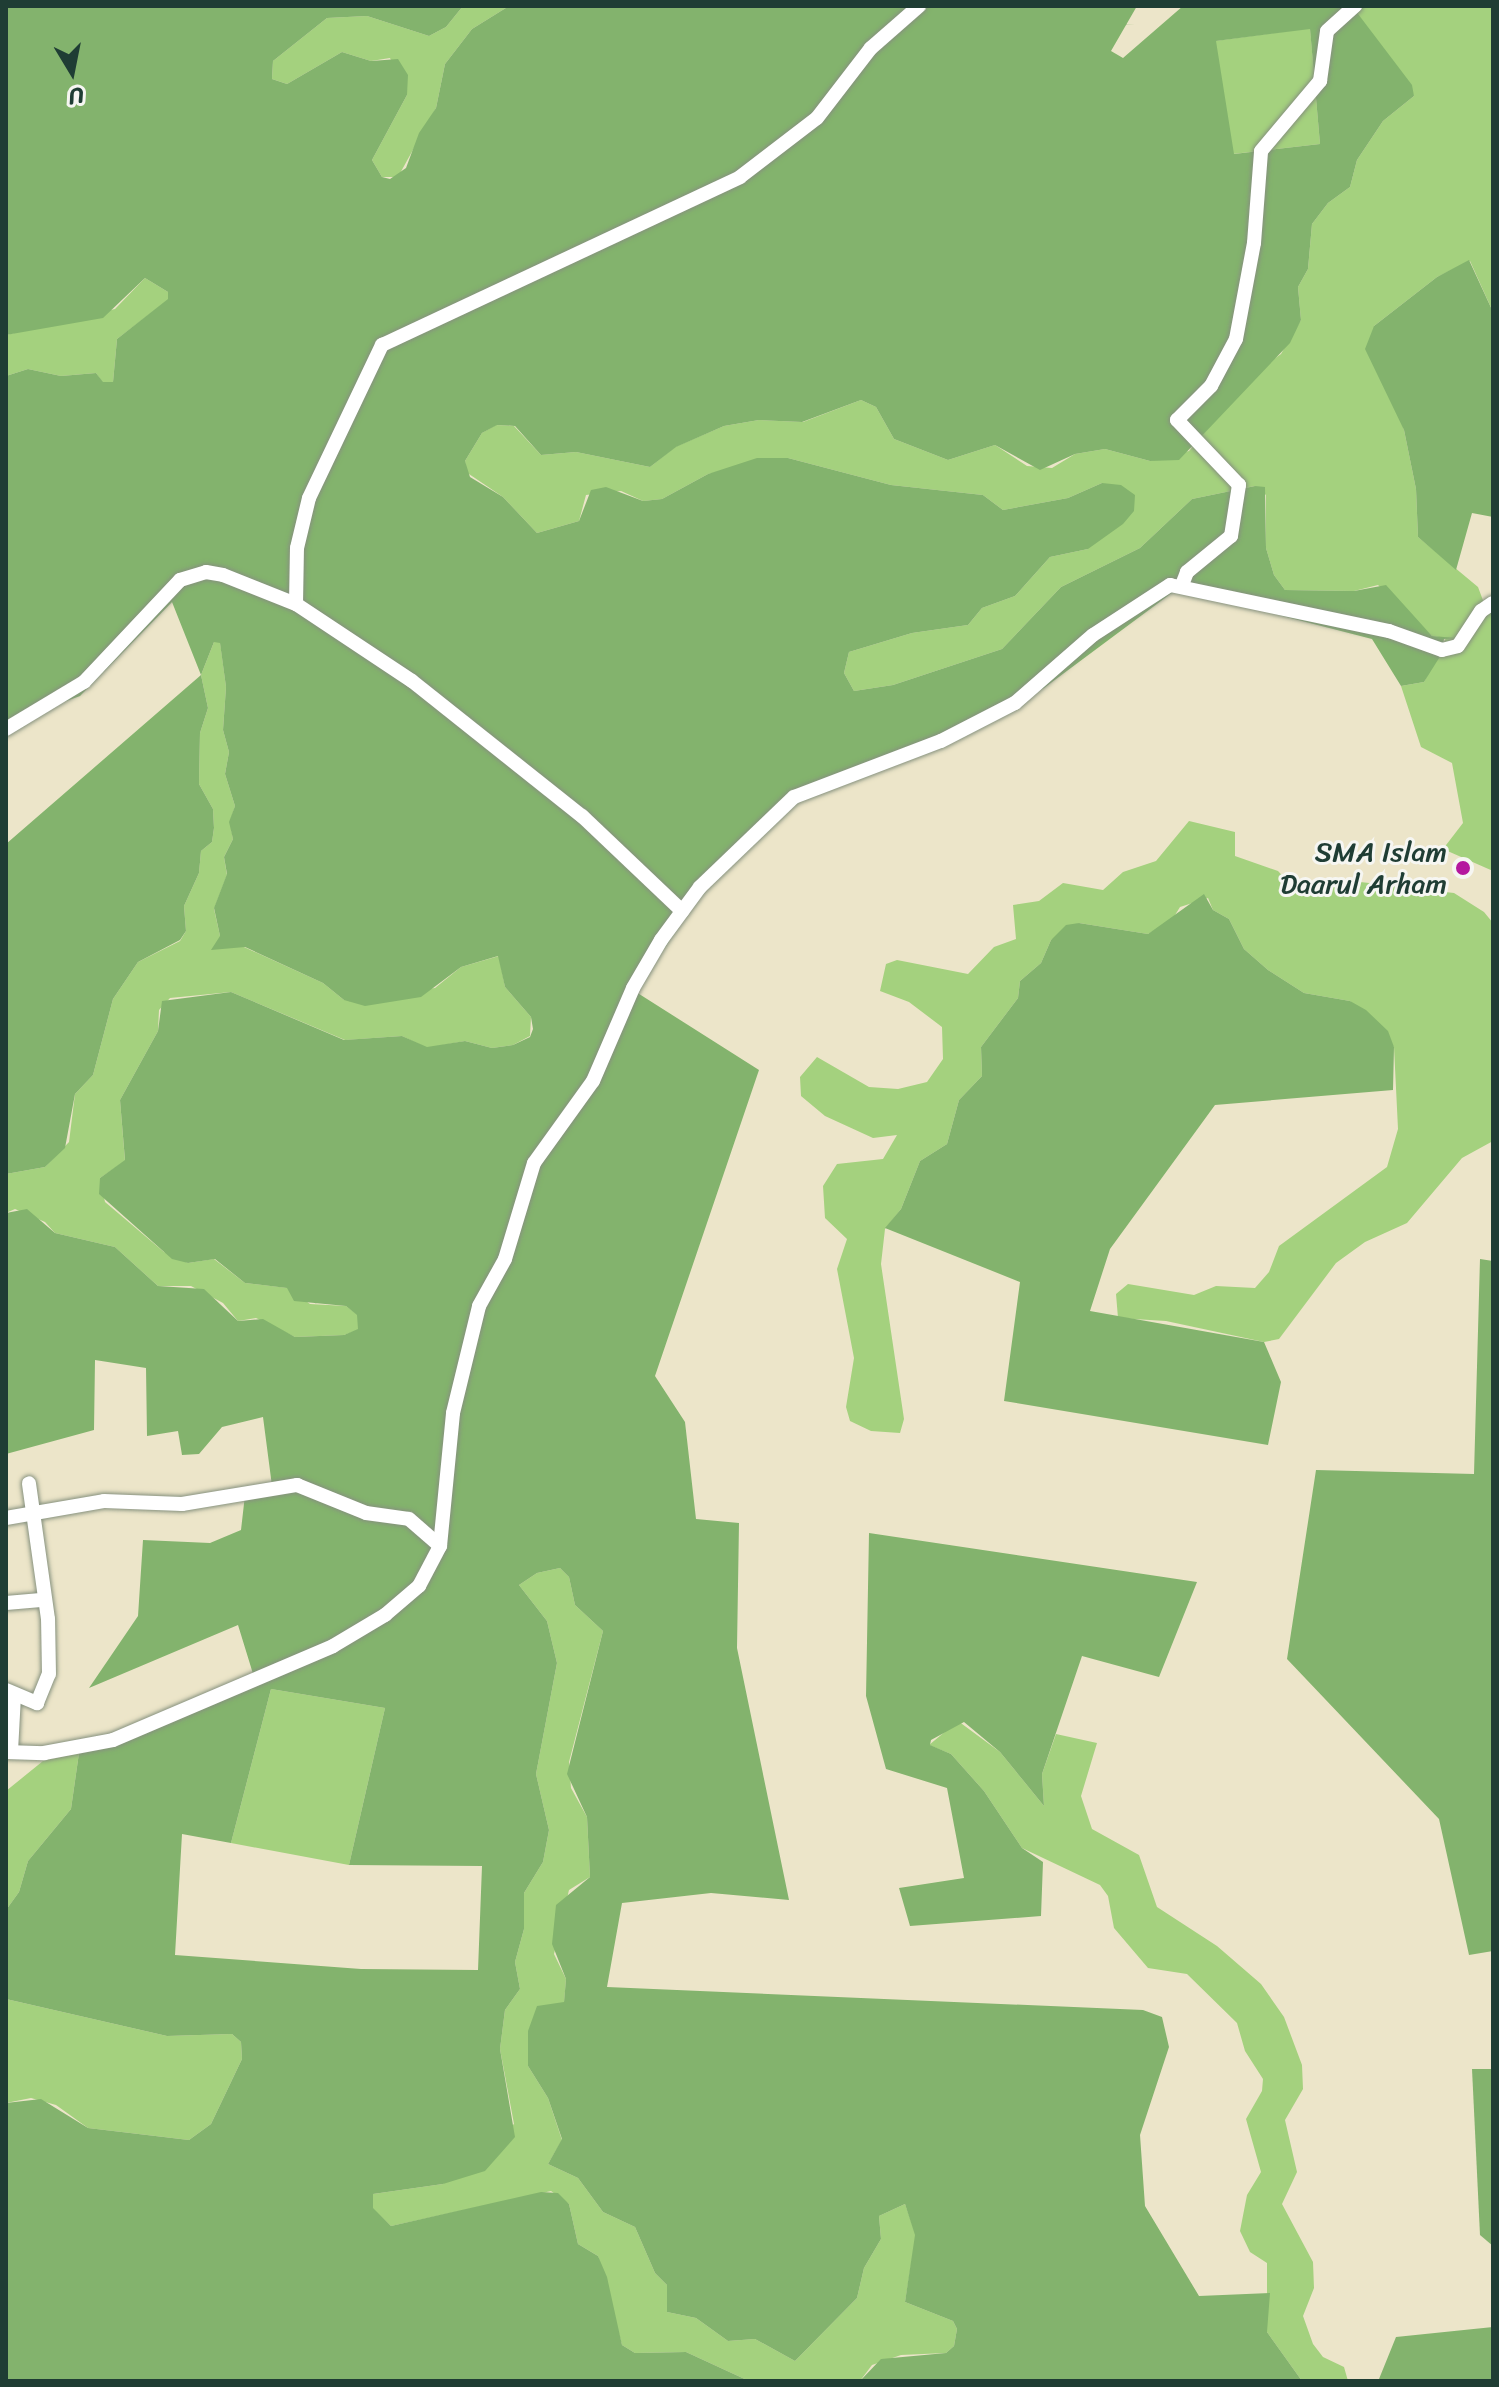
<!DOCTYPE html>
<style>
body{margin:0}
#map{position:relative;width:1499px;height:2387px;overflow:hidden;background:#ece5c9;font-family:Sriracha,sans-serif}
div>[style]{position:absolute}
[style*='--x']{left:calc(var(--x)*1px);top:calc(var(--y)*1px);width:calc(var(--w)*1px);rotate:calc(var(--a)*1deg)}
.green>*{inset:0;background:#a4d17e}
.forest>*{inset:0;background:#83b36d}
.roads{filter:drop-shadow(0 0 2px #86917e) drop-shadow(0 0 2px #86917e)}
.minor>*{height:14px;margin:-7px;padding:0 7px;transform-origin:7px;border-radius:7px;background:#fff}
.dots>*{width:22px;height:22px;translate:-50% -50%;box-sizing:border-box;border:4px solid #f6f6f2;border-radius:50%}
span{translate:-50% -50%;white-space:nowrap;text-align:center;line-height:1.15;-webkit-text-stroke:6px #f6f6f2;paint-order:stroke}
.poi-label{font-size:28px;color:#1f3d34}
.right{translate:-100% -50%;text-align:right}
.frame{position:absolute;inset:0;border:8px solid #1f3d34;pointer-events:none}
.north{position:absolute;left:32px;top:32px;width:80px;height:80px;-webkit-text-stroke:6px #f6f6f2;paint-order:stroke;rotate:170deg;font-size:22px;font-weight:700;line-height:32px;text-align:center;color:#1f3d34}
.north::after{content:'';display:block;margin:auto;width:28px;height:36px;background:#1f3d34;clip-path:polygon(50% 0,100% 100%,50% 72%,0 100%)}
</style>
<div id="map">
<div class="green">
<div style="clip-path:polygon(463px 6px,509px 6px,472px 29px,445px 64px,436px 108px,398px 177px,382px 177px,372px 160px,407px 95px,390px 58px,371px 61px,342px 52px,287px 84px,272px 79px,273px 61px,327px 18px,367px 16px,429px 36px,446px 27px)"></div>
<div style="clip-path:polygon(1352px 6px,1493px 6px,1493px 312px,1470px 261px,1437px 277px,1374px 326px,1404px 430px,1416px 489px,1418px 537px,1478px 587px,1484px 603px,1493px 605px,1493px 871px,1443px 849px,1463px 823px,1452px 763px,1421px 747px,1401px 686px,1424px 682px,1446px 638px,1432px 636px,1378px 585px,1354px 591px,1285px 590px,1274px 575px,1266px 548px,1266px 495px,1255px 486px,1192px 499px,1140px 548px,1061px 587px,1002px 649px,893px 685px,854px 691px,844px 673px,849px 652px,912px 633px,968px 625px,982px 608px,1015px 596px,1050px 557px,1088px 549px,1102px 483px,1068px 498px,1003px 510px,983px 495px,891px 485px,788px 458px,708px 474px,662px 499px,643px 501px,621px 491px,586px 495px,579px 521px,537px 533px,503px 497px,466px 472px,465px 461px,482px 433px,496px 425px,514px 426px,541px 455px,576px 452px,650px 467px,675px 447px,724px 426px,759px 420px,803px 422px,861px 400px,876px 407px,894px 439px,948px 460px,995px 445px,1027px 466px,1052px 468px,1075px 454px,1105px 449px,1150px 461px,1189px 451px,1255px 373px,1281px 354px,1301px 320px,1298px 287px,1308px 269px,1312px 224px,1328px 203px,1350px 187px,1357px 160px,1383px 121px,1414px 96px)"></div>
<div style="clip-path:polygon(1310px 28px,1320px 144px,1233px 154px,1215px 41px)"></div>
<div style="clip-path:polygon(145px 278px,168px 292px,168px 300px,117px 339px,113px 382px,103px 383px,96px 373px,61px 376px,28px 369px,6px 376px,6px 335px,115px 309px)"></div>
<div style="clip-path:polygon(214px 642px,220px 642px,226px 687px,223px 730px,229px 752px,225px 774px,235px 806px,230px 822px,233px 839px,224px 857px,227px 875px,214px 909px,220px 936px,323px 983px,344px 1000px,435px 988px,461px 967px,499px 956px,505px 987px,531px 1017px,530px 1036px,513px 1045px,492px 1048px,465px 1041px,427px 1048px,402px 1036px,345px 1040px,231px 992px,170px 998px,159px 1010px,158px 1031px,120px 1100px,125px 1161px,100px 1178px,105px 1202px,164px 1252px,188px 1263px,214px 1259px,245px 1283px,288px 1288px,310px 1304px,346px 1306px,358px 1315px,358px 1330px,344px 1335px,295px 1337px,256px 1318px,238px 1321px,223px 1303px,191px 1286px,158px 1286px,115px 1247px,55px 1233px,45px 1222px,15px 1209px,6px 1213px,6px 1174px,45px 1167px,69px 1142px,75px 1094px,93px 1075px,113px 999px,138px 962px,180px 941px,186px 931px,184px 906px,199px 873px,201px 851px,212px 842px,214px 828px,213px 809px,199px 784px,200px 733px,208px 708px,201px 675px)"></div>
<div style="clip-path:polygon(1189px 821px,1235px 832px,1235px 856px,1278px 871px,1292px 886px,1335px 879px,1454px 893px,1484px 912px,1493px 923px,1493px 1141px,1462px 1158px,1407px 1223px,1365px 1242px,1336px 1263px,1279px 1339px,1264px 1342px,1166px 1321px,1118px 1318px,1116px 1294px,1128px 1284px,1194px 1295px,1216px 1286px,1255px 1288px,1269px 1272px,1279px 1246px,1387px 1167px,1398px 1129px,1394px 1047px,1350px 1001px,1304px 993px,1268px 970px,1244px 949px,1229px 919px,1213px 910px,1208px 898px,1180px 907px,1172px 920px,1148px 934px,1079px 923px,1051px 940px,1041px 963px,1020px 981px,1018px 998px,981px 1047px,982px 1076px,959px 1100px,947px 1144px,920px 1161px,901px 1209px,885px 1229px,881px 1264px,904px 1419px,900px 1433px,871px 1431px,850px 1421px,846px 1407px,854px 1358px,837px 1269px,847px 1239px,825px 1218px,823px 1186px,837px 1164px,883px 1159px,897px 1135px,873px 1138px,825px 1116px,801px 1096px,800px 1077px,817px 1057px,869px 1087px,898px 1089px,927px 1082px,943px 1059px,942px 1027px,909px 1002px,880px 991px,886px 964px,897px 960px,968px 974px,994px 947px,1016px 939px,1013px 905px,1039px 901px,1063px 883px,1103px 890px,1123px 872px,1156px 861px)"></div>
<div style="clip-path:polygon(560px 1568px,569px 1577px,575px 1605px,603px 1631px,569px 1762px,571px 1788px,587px 1817px,590px 1877px,569px 1890px,554px 1954px,566px 1979px,564px 2003px,528px 2066px,548px 2098px,562px 2140px,548px 2164px,578px 2178px,603px 2212px,635px 2227px,655px 2273px,667px 2285px,667px 2312px,696px 2318px,728px 2341px,755px 2339px,795px 2361px,857px 2298px,864px 2268px,881px 2239px,879px 2216px,905px 2204px,916px 2235px,905px 2302px,953px 2321px,957px 2329px,954px 2346px,946px 2353px,901px 2355px,872px 2365px,860px 2381px,749px 2381px,686px 2352px,635px 2353px,622px 2345px,598px 2256px,578px 2244px,569px 2204px,551px 2191px,391px 2226px,373px 2209px,373px 2194px,443px 2184px,514px 2124px,500px 2049px,505px 2010px,520px 1989px,515px 1962px,524px 1929px,524px 1893px,543px 1862px,549px 1830px,536px 1774px,557px 1663px,547px 1621px,519px 1585px,537px 1573px)"></div>
<div style="clip-path:polygon(271px 1689px,385px 1708px,349px 1865px,231px 1843px)"></div>
<div style="clip-path:polygon(958px 1721px,1000px 1752px,1044px 1806px,1042px 1774px,1056px 1734px,1097px 1743px,1081px 1796px,1092px 1829px,1139px 1855px,1157px 1907px,1217px 1946px,1261px 1984px,1284px 2017px,1302px 2065px,1303px 2089px,1285px 2120px,1297px 2172px,1282px 2204px,1313px 2262px,1314px 2288px,1303px 2316px,1313px 2344px,1323px 2357px,1344px 2367px,1348px 2381px,1302px 2381px,1267px 2332px,1267px 2263px,1250px 2252px,1240px 2231px,1247px 2195px,1261px 2172px,1246px 2119px,1262px 2091px,1263px 2079px,1245px 2051px,1237px 2023px,1187px 1974px,1148px 1968px,1114px 1928px,1108px 1896px,1100px 1885px,1022px 1848px,984px 1791px,951px 1754px,929px 1745px)"></div>
<div style="clip-path:polygon(79px 1753px,71px 1809px,28px 1861px,19px 1892px,6px 1910px,6px 1791px,43px 1761px)"></div>
<div style="clip-path:polygon(6px 1999px,167px 2036px,232px 2034px,241px 2042px,242px 2059px,211px 2124px,189px 2140px,88px 2128px,56px 2105px,31px 2098px,6px 2103px)"></div>
</div>
<div class="forest">
<div style="clip-path:polygon(evenodd,463px 6px,446px 27px,429px 36px,367px 16px,327px 18px,273px 61px,272px 79px,287px 84px,342px 52px,371px 61px,398px 59px,408px 75px,407px 95px,372px 160px,382px 177px,390px 179px,406px 168px,419px 133px,436px 108px,445px 64px,472px 29px,509px 6px,1137px 6px,1111px 51px,1123px 58px,1183px 6px,1352px 6px,1412px 85px,1414px 96px,1383px 121px,1357px 160px,1350px 187px,1328px 203px,1312px 224px,1308px 269px,1298px 287px,1301px 320px,1290px 343px,1179px 460px,1150px 461px,1105px 449px,1075px 454px,1040px 470px,995px 445px,948px 460px,894px 439px,876px 407px,861px 400px,802px 422px,759px 420px,724px 426px,676px 447px,650px 467px,576px 452px,541px 455px,515px 426px,497px 425px,482px 433px,465px 461px,470px 477px,503px 497px,537px 533px,579px 521px,591px 490px,606px 487px,643px 501px,662px 499px,708px 474px,757px 458px,788px 458px,891px 485px,983px 495px,1003px 510px,1068px 498px,1102px 483px,1121px 485px,1135px 495px,1134px 511px,1123px 524px,1088px 549px,1050px 557px,1015px 596px,982px 608px,968px 625px,912px 633px,849px 652px,844px 673px,854px 691px,893px 685px,1002px 649px,1061px 587px,1140px 548px,1192px 499px,1255px 486px,1265px 487px,1266px 548px,1274px 575px,1285px 590px,1354px 591px,1386px 585px,1432px 636px,1456px 638px,1444px 639px,1441px 655px,1424px 682px,1401px 686px,1372px 639px,1177px 589px,1044px 688px,938px 749px,805px 796px,705px 886px,636px 992px,759px 1070px,655px 1376px,685px 1422px,696px 1519px,739px 1523px,737px 1648px,789px 1900px,711px 1893px,622px 1903px,607px 1987px,1143px 2010px,1162px 2017px,1169px 2047px,1140px 2135px,1145px 2206px,1199px 2296px,1270px 2293px,1267px 2332px,1302px 2381px,860px 2381px,881px 2359px,946px 2353px,954px 2346px,957px 2329px,953px 2321px,905px 2302px,915px 2235px,905px 2204px,879px 2216px,881px 2239px,864px 2268px,857px 2298px,795px 2361px,755px 2339px,728px 2341px,696px 2318px,667px 2312px,667px 2285px,655px 2273px,635px 2227px,603px 2212px,578px 2178px,548px 2164px,562px 2139px,548px 2098px,528px 2066px,528px 2031px,537px 2006px,564px 2002px,566px 1979px,552px 1944px,556px 1905px,590px 1877px,587px 1817px,567px 1774px,603px 1631px,575px 1605px,569px 1577px,560px 1568px,537px 1573px,519px 1585px,547px 1621px,557px 1663px,536px 1774px,549px 1830px,543px 1862px,524px 1893px,524px 1929px,515px 1962px,520px 1989px,505px 2010px,500px 2049px,515px 2137px,485px 2171px,443px 2184px,373px 2194px,373px 2208px,391px 2226px,541px 2192px,558px 2193px,569px 2204px,578px 2244px,598px 2256px,607px 2277px,622px 2345px,635px 2353px,686px 2352px,749px 2381px,6px 2381px,6px 2103px,41px 2099px,88px 2128px,189px 2140px,211px 2124px,242px 2059px,241px 2042px,232px 2034px,167px 2036px,6px 1999px,6px 1910px,19px 1892px,28px 1861px,71px 1809px,79px 1753px,254px 1677px,238px 1625px,89px 1688px,138px 1616px,143px 1540px,210px 1543px,241px 1530px,245px 1495px,272px 1486px,263px 1417px,222px 1427px,199px 1454px,182px 1455px,178px 1431px,147px 1436px,146px 1368px,95px 1360px,94px 1430px,6px 1454px,6px 1213px,27px 1209px,55px 1233px,115px 1247px,158px 1286px,204px 1289px,238px 1321px,263px 1319px,295px 1337px,344px 1335px,358px 1329px,357px 1315px,346px 1306px,294px 1301px,287px 1288px,245px 1283px,215px 1259px,188px 1263px,172px 1259px,99px 1194px,100px 1178px,125px 1160px,120px 1100px,158px 1031px,162px 1001px,231px 992px,344px 1040px,402px 1036px,427px 1047px,465px 1041px,492px 1048px,513px 1045px,530px 1037px,533px 1029px,531px 1017px,505px 987px,498px 956px,461px 967px,421px 997px,365px 1006px,344px 1000px,323px 983px,245px 947px,211px 950px,220px 936px,214px 908px,227px 874px,224px 857px,233px 839px,229px 822px,235px 806px,225px 774px,229px 752px,223px 730px,226px 687px,220px 643px,214px 642px,201px 675px,208px 708px,200px 733px,199px 784px,213px 809px,214px 828px,212px 842px,201px 851px,199px 873px,184px 906px,186px 931px,180px 940px,138px 962px,113px 999px,93px 1075px,75px 1094px,65px 1148px,45px 1167px,6px 1174px,6px 844px,201px 675px,172px 602px,80px 696px,17px 719px,6px 729px,6px 376px,28px 369px,61px 376px,96px 373px,103px 382px,113px 382px,117px 339px,168px 299px,168px 292px,145px 278px,103px 318px,6px 335px,6px 7px,463px 6px,1310px 29px,1320px 144px,1234px 154px,1216px 41px,1310px 29px,463px 6px,271px 1689px,385px 1708px,349px 1865px,482px 1866px,478px 1970px,361px 1969px,175px 1955px,182px 1834px,231px 1843px,271px 1689px)"></div>
<div style="clip-path:polygon(1469px 260px,1493px 312px,1493px 517px,1472px 513px,1456px 570px,1418px 537px,1416px 489px,1404px 430px,1365px 349px,1374px 326px,1437px 277px)"></div>
<div style="clip-path:polygon(1204px 894px,1213px 910px,1229px 919px,1244px 949px,1268px 970px,1304px 993px,1350px 1001px,1366px 1010px,1388px 1031px,1394px 1047px,1393px 1090px,1215px 1105px,1110px 1249px,1090px 1311px,1264px 1342px,1281px 1382px,1268px 1445px,1004px 1401px,1020px 1282px,885px 1228px,901px 1209px,920px 1161px,947px 1144px,959px 1100px,982px 1076px,981px 1047px,1018px 998px,1020px 981px,1041px 963px,1051px 940px,1066px 925px,1079px 923px,1148px 934px)"></div>
<div style="clip-path:polygon(1480px 1259px,1493px 1261px,1493px 1951px,1469px 1955px,1439px 1819px,1287px 1659px,1316px 1470px,1474px 1474px)"></div>
<div style="clip-path:polygon(869px 1533px,1197px 1582px,1159px 1677px,1082px 1656px,1042px 1774px,1044px 1806px,1000px 1752px,964px 1722px,931px 1740px,930px 1745px,951px 1754px,984px 1791px,1022px 1848px,1043px 1862px,1041px 1916px,910px 1926px,899px 1888px,964px 1878px,947px 1788px,886px 1769px,866px 1696px)"></div>
<div style="clip-path:polygon(1472px 2069px,1493px 2069px,1493px 2246px,1480px 2235px)"></div>
<div style="clip-path:polygon(1493px 2327px,1493px 2381px,1348px 2381px,1379px 2379px,1396px 2337px)"></div>
</div>
<div class="roads">
<div class="minor">
<div style="--x:1182;--y:585;--w:14;--a:-69"></div>
<div style="--x:1187;--y:572;--w:57;--a:-39.3"></div>
<div style="--x:1231;--y:536;--w:52;--a:-81.1"></div>
<div style="--x:1239;--y:485;--w:90;--a:-133.6"></div>
<div style="--x:1177;--y:420;--w:48;--a:-45"></div>
<div style="--x:1211;--y:386;--w:53;--a:-62"></div>
<div style="--x:1236;--y:339;--w:98;--a:-79.4"></div>
<div style="--x:1254;--y:243;--w:92;--a:-85.6"></div>
<div style="--x:1261;--y:151;--w:92;--a:-49.9"></div>
<div style="--x:1320;--y:81;--w:50;--a:-82"></div>
<div style="--x:1327;--y:31;--w:38;--a:-42"></div>
<div style="--x:296;--y:604;--w:56;--a:-89"></div>
<div style="--x:297;--y:548;--w:51;--a:-76.5"></div>
<div style="--x:309;--y:498;--w:170;--a:-64.5"></div>
<div style="--x:382;--y:345;--w:395;--a:-25.1"></div>
<div style="--x:740;--y:177;--w:97;--a:-37.5"></div>
<div style="--x:817;--y:118;--w:88;--a:-52.4"></div>
<div style="--x:871;--y:48;--w:64;--a:-41.2"></div>
<div style="--x:6;--y:729;--w:91;--a:-31.1"></div>
<div style="--x:84;--y:682;--w:140;--a:-46.7"></div>
<div style="--x:180;--y:580;--w:27;--a:-17"></div>
<div style="--x:206;--y:572;--w:17;--a:10"></div>
<div style="--x:223;--y:575;--w:79;--a:21.7"></div>
<div style="--x:296;--y:604;--w:139;--a:33.6"></div>
<div style="--x:412;--y:681;--w:217;--a:38.5"></div>
<div style="--x:582;--y:816;--w:138;--a:43.5"></div>
<div style="--x:6;--y:1518;--w:99;--a:-9.8"></div>
<div style="--x:104;--y:1501;--w:78;--a:2.2"></div>
<div style="--x:182;--y:1504;--w:117;--a:-9.4"></div>
<div style="--x:297;--y:1485;--w:74;--a:22.1"></div>
<div style="--x:366;--y:1513;--w:43;--a:7.9"></div>
<div style="--x:409;--y:1519;--w:41;--a:41.1"></div>
<div style="--x:6;--y:1603;--w:35;--a:-5"></div>
<div style="--x:6;--y:1690;--w:34;--a:23"></div>
<div style="--x:37;--y:1703;--w:31;--a:-68"></div>
<div style="--x:49;--y:1674;--w:55;--a:-91"></div>
<div style="--x:48;--y:1619;--w:137;--a:-98"></div>
<div style="--x:11;--y:1751;--w:56;--a:-86.9"></div>
<div style="--x:6;--y:1752;--w:38;--a:2"></div>
<div style="--x:44;--y:1753;--w:70;--a:-10.7"></div>
<div style="--x:113;--y:1740;--w:239;--a:-23.1"></div>
<div style="--x:333;--y:1646;--w:61;--a:-30.8"></div>
<div style="--x:385;--y:1615;--w:45;--a:-40.5"></div>
<div style="--x:419;--y:1586;--w:45;--a:-62.3"></div>
<div style="--x:440;--y:1546;--w:134;--a:-84.4"></div>
<div style="--x:453;--y:1413;--w:110;--a:-76.3"></div>
<div style="--x:479;--y:1306;--w:54;--a:-61"></div>
<div style="--x:505;--y:1259;--w:100;--a:-73.2"></div>
<div style="--x:534;--y:1163;--w:101;--a:-54.3"></div>
<div style="--x:593;--y:1081;--w:101;--a:-66.7"></div>
<div style="--x:633;--y:988;--w:56;--a:-59.7"></div>
<div style="--x:661;--y:940;--w:66;--a:-53.7"></div>
<div style="--x:700;--y:887;--w:130;--a:-43.8"></div>
<div style="--x:794;--y:797;--w:157;--a:-20.9"></div>
<div style="--x:941;--y:741;--w:83;--a:-27.2"></div>
<div style="--x:1015;--y:703;--w:103;--a:-41.1"></div>
<div style="--x:1093;--y:635;--w:92;--a:-33"></div>
<div style="--x:1170;--y:585;--w:224;--a:11.9"></div>
<div style="--x:1389;--y:631;--w:56;--a:19.7"></div>
<div style="--x:1442;--y:650;--w:16;--a:-14"></div>
<div style="--x:1458;--y:646;--w:42;--a:-56.7"></div>
<div style="--x:1481;--y:611;--w:14;--a:-34"></div>
</div>
</div>
<div class="dots">
<div style="left:1463px;top:868px;background:#b5179e"></div>
</div>
<div class="poi-label">
<span class="right" style="left:1447px;top:868px">SMA Islam<br>Daarul Arham</span>
</div>
<div class="frame"></div>
<div class="north">U</div>
</div>
